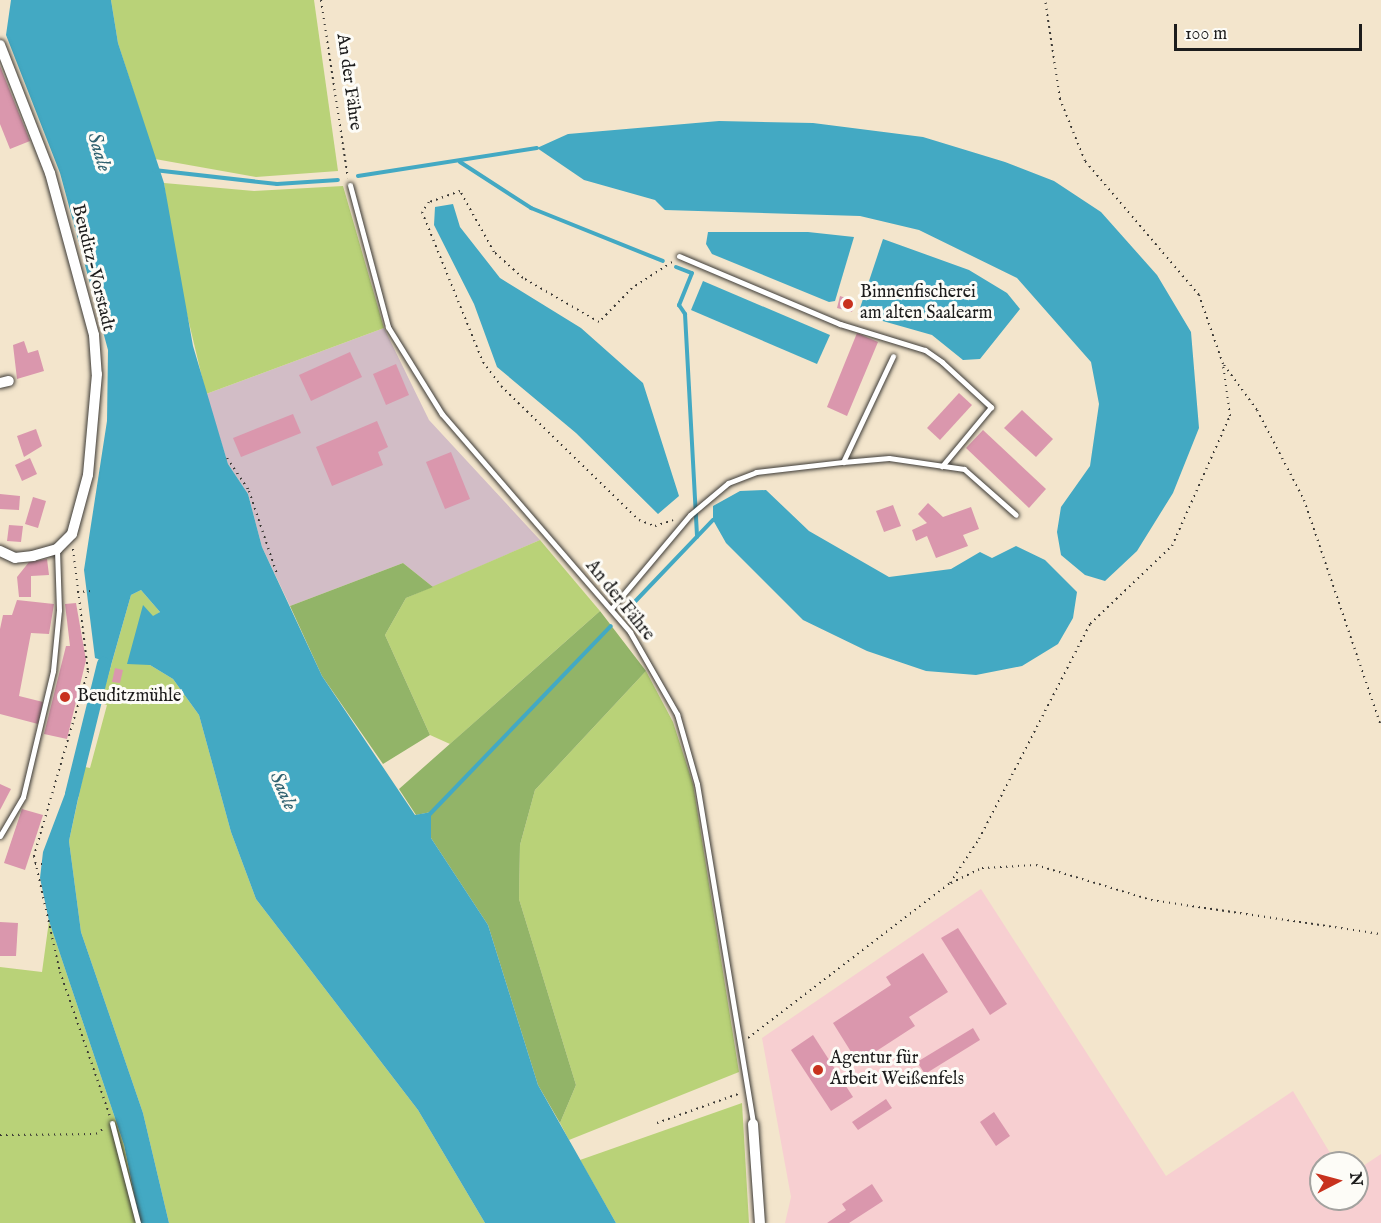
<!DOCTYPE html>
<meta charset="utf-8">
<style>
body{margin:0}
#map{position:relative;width:1381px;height:1223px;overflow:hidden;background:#f3e5cc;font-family:"IM FELL English",serif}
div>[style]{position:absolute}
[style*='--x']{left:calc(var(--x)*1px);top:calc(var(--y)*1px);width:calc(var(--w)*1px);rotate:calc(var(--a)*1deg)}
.built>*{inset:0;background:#f7cfd1}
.industrial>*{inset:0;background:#d2bdc6}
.green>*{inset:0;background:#b9d278}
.forest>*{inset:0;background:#92b468}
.water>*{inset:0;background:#43a9c3}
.stream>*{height:4px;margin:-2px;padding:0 2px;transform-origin:2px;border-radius:2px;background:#43a9c3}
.canal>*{height:14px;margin:-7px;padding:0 7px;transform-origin:7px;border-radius:7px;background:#43a9c3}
.building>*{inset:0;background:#da97ad}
.path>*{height:2px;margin-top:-1px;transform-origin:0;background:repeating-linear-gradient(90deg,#3c3a36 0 1.5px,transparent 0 6px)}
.roads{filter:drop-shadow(0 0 2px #3c3a36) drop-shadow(0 0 2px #3c3a36)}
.service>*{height:5px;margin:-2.5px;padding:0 2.5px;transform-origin:2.5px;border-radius:2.5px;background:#fff}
.minor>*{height:10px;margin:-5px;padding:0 5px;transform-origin:5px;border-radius:5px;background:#fff}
.dots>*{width:16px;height:16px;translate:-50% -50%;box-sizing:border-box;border:3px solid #fdfcf7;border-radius:50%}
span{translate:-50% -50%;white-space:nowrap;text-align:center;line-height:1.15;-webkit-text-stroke:6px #fdfcf7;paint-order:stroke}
.street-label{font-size:18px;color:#1c1c1c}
.poi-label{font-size:18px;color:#1c1c1c}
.left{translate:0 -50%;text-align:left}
.water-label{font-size:20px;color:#306270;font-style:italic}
.north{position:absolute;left:1309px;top:1151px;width:60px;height:60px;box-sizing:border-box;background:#fdfcf7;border:2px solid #a3a29f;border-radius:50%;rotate:84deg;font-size:16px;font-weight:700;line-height:24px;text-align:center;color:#1c1c1c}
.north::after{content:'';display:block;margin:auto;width:21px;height:27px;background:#c8321e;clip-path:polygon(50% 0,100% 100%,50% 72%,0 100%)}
.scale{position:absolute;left:1174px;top:24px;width:188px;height:27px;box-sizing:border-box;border:3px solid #1c1c1c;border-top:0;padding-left:8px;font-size:18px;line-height:21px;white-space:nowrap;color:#1c1c1c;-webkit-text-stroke:4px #fdfcf7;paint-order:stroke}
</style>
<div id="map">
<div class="built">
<div style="clip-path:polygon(981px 889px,1166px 1176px,1293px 1091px,1336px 1163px,1321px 1163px,1321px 1199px,1357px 1199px,1357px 1170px,1381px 1154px,1381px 1223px,785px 1223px,791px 1197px,762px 1038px)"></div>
</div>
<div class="industrial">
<div style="clip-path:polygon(384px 328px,429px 420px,540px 540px,433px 587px,403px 563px,290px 606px,262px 547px,248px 494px,228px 464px,206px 394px)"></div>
</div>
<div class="green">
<div style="clip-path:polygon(111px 0,314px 0,338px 171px,256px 177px,155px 159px,118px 43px)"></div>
<div style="clip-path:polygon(164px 183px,254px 191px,343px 186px,384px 328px,206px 394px,175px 264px)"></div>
<div style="clip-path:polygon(540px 540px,600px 611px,450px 744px,430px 735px,385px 635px,406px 598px)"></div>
<div style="clip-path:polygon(141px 590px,160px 612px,153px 617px,143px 606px,150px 665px,173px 679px,199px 715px,231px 832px,256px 899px,418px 1110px,485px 1223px,169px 1223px,143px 1113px,81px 932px,69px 841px,85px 767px,90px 768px,107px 705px,101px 703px,103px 694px,131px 595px)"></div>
<div style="clip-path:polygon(646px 671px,673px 722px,693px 784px,739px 1072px,569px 1140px,560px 1123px,576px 1085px,519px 899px,520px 845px,535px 790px)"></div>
<div style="clip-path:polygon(49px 921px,124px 1145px,140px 1223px,0 1223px,0 967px,42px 972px)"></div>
<div style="clip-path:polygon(742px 1103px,749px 1223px,616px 1223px,580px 1160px)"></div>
</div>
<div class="forest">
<div style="clip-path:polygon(403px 563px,433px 587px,406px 598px,385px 635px,430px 735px,383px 764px,322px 676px,290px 606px)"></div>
<div style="clip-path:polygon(600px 611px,646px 671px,535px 790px,520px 845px,519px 899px,576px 1085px,560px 1123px,538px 1085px,488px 925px,431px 838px,431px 812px,416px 815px,399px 789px)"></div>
</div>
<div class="water">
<div style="clip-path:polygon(11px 0,111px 0,118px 43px,164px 183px,193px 346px,228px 464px,248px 494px,262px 547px,322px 676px,415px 815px,431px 812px,431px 838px,488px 925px,538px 1085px,616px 1223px,485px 1223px,418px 1110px,256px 899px,231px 832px,199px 715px,173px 679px,150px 665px,127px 664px,143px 605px,153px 616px,160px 612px,141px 590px,131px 595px,106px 683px,96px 682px,101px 660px,95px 658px,84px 570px,107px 421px,108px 350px,60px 173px,6px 35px)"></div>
<div style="clip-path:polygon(719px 121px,813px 123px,923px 137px,1005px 162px,1054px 181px,1101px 212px,1157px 275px,1191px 332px,1199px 428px,1173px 493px,1137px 551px,1105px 581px,1085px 575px,1061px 555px,1057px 532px,1061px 507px,1090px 466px,1099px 404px,1091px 362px,1017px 278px,919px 230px,860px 216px,665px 210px,655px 200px,584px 180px,537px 148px,568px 134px)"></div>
<div style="clip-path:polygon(453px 204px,460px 227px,500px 278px,581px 328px,643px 383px,679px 496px,658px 514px,576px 433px,497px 367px,474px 304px,434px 225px,435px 207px)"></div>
<div style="clip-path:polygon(708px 232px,808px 232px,854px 237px,835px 301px,829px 302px,712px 254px,706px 244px)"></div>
<div style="clip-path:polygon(883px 239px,969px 270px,1007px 293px,1020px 309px,980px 359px,963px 360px,932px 335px,858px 314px)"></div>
<div style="clip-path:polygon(703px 281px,830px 335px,817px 364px,691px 310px)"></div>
<div style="clip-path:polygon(766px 490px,809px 531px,889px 577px,951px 569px,980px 552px,992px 558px,1016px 546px,1045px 560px,1077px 592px,1073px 618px,1058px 644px,1022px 666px,976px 675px,926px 671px,867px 651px,803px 620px,726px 543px,713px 520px,713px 506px,740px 491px)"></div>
<div style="clip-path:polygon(71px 778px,82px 780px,69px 841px,81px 932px,143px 1113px,169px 1223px,140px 1223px,124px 1145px,49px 921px,40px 878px,43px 852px)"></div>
</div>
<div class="stream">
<div style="--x:460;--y:162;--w:85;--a:32.9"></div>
<div style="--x:531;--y:208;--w:142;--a:21.9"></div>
<div style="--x:154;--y:170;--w:124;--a:6.5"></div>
<div style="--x:277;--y:184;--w:61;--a:-3.8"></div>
<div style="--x:358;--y:176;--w:181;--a:-8.9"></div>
<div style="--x:676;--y:267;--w:17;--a:21"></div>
<div style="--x:692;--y:273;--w:35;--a:112"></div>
<div style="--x:679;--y:305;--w:11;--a:56"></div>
<div style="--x:685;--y:314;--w:223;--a:86.9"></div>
<div style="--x:626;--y:611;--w:126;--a:-46.3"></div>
<div style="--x:429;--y:815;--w:262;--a:-46.1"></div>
</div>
<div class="canal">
<div style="--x:72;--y:794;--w:134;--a:-76.2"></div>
</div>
<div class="building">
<div style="clip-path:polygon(0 66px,30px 141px,10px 149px,0 124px)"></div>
<div style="clip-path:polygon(840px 296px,855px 301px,852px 312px,837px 308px)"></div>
<div style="clip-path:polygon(857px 333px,878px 342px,847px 416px,827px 407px)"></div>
<div style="clip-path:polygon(24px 341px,28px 353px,38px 350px,44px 371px,17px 379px,13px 345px)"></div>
<div style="clip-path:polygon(350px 352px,362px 377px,311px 401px,299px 375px)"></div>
<div style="clip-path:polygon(396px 364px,409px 395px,386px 405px,373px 374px)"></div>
<div style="clip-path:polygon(959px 393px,972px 405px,940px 440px,927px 428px)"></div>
<div style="clip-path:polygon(1022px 410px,1053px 439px,1036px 457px,1004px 428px)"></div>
<div style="clip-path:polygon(293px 414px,301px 433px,241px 457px,233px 438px)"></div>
<div style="clip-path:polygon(377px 421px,388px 447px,378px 452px,383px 465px,332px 486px,316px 447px)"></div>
<div style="clip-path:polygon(36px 429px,42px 446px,24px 457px,17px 436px)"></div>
<div style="clip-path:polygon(983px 430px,1046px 489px,1029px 508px,966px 448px)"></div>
<div style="clip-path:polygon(451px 452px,470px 499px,445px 509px,426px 462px)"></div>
<div style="clip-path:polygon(30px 458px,37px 474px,22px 481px,15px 465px)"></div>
<div style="clip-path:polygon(0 494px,20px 496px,19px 510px,0 509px)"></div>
<div style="clip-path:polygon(33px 497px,46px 501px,38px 528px,25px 524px)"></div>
<div style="clip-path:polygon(928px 503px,943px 517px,971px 507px,979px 529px,963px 535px,968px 546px,936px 558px,927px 536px,916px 541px,912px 530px,927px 523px,918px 514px)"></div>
<div style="clip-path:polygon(893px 505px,901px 526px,884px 532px,876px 511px)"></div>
<div style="clip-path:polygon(9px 525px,23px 526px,21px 542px,7px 541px)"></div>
<div style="clip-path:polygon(47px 559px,49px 575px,31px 576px,31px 597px,19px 597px,17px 577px,29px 562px)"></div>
<div style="clip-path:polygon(17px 600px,54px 604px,49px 634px,31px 633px,19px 696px,43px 702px,38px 724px,0 714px,0 629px,3px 615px,12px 615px)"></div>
<div style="clip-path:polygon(76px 603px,86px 660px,67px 739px,44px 734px,66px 646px,70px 646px,65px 604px)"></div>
<div style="clip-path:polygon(115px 668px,123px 670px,120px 683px,112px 682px)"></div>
<div style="clip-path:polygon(0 784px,11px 789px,0 810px)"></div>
<div style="clip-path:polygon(22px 809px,43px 815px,25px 870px,4px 863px)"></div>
<div style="clip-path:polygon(0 922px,18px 923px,16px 956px,0 956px)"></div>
<div style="clip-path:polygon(958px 928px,1007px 1004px,990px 1015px,941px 938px)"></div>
<div style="clip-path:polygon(923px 953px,948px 992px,909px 1017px,915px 1026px,858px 1063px,833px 1023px,891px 985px,886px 977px)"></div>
<div style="clip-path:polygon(973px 1028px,980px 1040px,925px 1074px,917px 1062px)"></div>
<div style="clip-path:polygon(813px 1035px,853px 1097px,831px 1111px,791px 1050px)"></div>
<div style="clip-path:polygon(886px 1099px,892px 1108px,858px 1130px,852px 1122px)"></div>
<div style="clip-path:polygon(994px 1112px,1010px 1136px,996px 1146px,980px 1122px)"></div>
<div style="clip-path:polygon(872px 1184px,883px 1201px,849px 1223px,827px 1223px,846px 1210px,842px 1204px)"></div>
</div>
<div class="path">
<div style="--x:321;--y:0;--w:180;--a:81.4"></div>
<div style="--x:672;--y:262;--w:48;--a:147"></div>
<div style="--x:632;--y:288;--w:47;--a:134.1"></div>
<div style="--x:599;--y:322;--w:88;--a:-149.9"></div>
<div style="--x:523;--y:278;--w:39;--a:-138"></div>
<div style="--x:494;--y:252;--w:70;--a:-119.1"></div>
<div style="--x:460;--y:191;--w:33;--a:160"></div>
<div style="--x:429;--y:202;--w:12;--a:125"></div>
<div style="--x:422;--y:212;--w:162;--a:67.9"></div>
<div style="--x:483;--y:362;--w:30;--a:53"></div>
<div style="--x:501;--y:386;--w:192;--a:44.2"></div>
<div style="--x:639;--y:520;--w:17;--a:21"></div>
<div style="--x:655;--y:526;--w:19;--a:-18"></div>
<div style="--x:1224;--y:365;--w:56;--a:53.7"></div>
<div style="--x:1257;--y:410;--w:102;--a:62.4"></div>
<div style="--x:1304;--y:500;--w:239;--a:71.2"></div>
<div style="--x:227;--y:458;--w:40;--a:56"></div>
<div style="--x:249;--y:491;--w:88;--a:71.4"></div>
<div style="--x:73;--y:549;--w:123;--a:83"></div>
<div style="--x:88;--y:671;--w:193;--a:106.3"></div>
<div style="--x:34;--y:856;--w:119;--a:77.4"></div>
<div style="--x:60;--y:972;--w:152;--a:70.9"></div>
<div style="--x:77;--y:592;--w:14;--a:-4"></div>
<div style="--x:35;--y:864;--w:7;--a:0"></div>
<div style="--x:951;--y:883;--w:34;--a:-26"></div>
<div style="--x:982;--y:868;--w:54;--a:-3.2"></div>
<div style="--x:1036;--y:865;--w:120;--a:16.9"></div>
<div style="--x:1151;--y:900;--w:232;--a:8.4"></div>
<div style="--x:748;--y:1038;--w:255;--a:-37.5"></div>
<div style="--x:950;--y:883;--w:53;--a:-56.6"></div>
<div style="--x:979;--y:839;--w:242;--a:-62.7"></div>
<div style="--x:1090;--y:624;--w:113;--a:-43.6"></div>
<div style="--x:1172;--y:546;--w:142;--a:-66"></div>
<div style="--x:1230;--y:416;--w:52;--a:-97.7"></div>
<div style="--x:1223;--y:364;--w:73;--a:-109.2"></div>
<div style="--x:1199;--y:295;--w:176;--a:-130.4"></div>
<div style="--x:1085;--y:161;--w:67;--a:-112"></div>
<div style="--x:1060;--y:99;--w:100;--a:-98.6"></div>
<div style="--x:657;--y:1123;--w:89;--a:-19.7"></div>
<div style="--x:0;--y:1135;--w:96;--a:-0.6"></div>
<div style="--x:96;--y:1134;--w:9;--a:-36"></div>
</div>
<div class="roads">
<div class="service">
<div style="--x:350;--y:185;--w:147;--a:75"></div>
<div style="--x:388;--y:327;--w:102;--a:58.2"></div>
<div style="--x:442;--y:414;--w:288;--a:49.2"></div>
<div style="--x:630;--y:632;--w:95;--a:60.2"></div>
<div style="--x:677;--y:714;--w:73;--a:74.1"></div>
<div style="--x:697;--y:784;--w:345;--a:80.6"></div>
<div style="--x:679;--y:256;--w:175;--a:22.9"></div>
<div style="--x:840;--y:324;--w:89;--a:17"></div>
<div style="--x:925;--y:350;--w:21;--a:35"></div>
<div style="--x:942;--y:362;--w:67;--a:42.6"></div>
<div style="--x:991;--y:407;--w:77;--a:129.7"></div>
<div style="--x:843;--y:462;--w:46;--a:-5"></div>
<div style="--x:889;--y:458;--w:76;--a:8.3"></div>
<div style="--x:964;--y:469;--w:69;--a:41.5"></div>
<div style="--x:611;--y:609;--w:123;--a:-50"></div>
<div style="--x:690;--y:515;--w:50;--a:-40.1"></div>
<div style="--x:728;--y:483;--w:30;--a:-21"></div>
<div style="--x:756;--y:472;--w:88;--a:-6.6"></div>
<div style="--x:843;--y:462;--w:117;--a:-64.7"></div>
<div style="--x:0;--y:836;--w:45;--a:-59.5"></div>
<div style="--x:23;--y:797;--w:130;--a:-76.6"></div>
<div style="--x:53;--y:671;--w:61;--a:-84.4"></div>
<div style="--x:59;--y:610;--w:61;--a:-91.9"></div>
<div style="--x:112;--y:1123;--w:103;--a:75.4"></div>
</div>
<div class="minor">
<div style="--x:0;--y:45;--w:137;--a:68.7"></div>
<div style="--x:50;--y:173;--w:168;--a:74.8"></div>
<div style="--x:94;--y:335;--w:39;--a:86"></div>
<div style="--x:97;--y:374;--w:101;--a:95.1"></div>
<div style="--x:88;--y:475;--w:61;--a:105.2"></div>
<div style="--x:72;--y:534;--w:21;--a:135"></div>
<div style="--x:57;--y:549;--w:25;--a:164"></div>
<div style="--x:33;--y:556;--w:18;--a:174"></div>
<div style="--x:15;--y:558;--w:17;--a:-155"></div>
<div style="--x:0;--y:383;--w:9;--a:-13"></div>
<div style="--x:753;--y:1124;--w:99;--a:86"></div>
</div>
</div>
<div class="dots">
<div style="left:848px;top:304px;background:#c8321e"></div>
<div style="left:65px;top:697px;background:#c8321e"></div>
<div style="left:818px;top:1070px;background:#c8321e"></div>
</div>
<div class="street-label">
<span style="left:348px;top:82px;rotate:82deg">An der Fähre</span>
<span style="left:92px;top:268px;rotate:76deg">Beuditz-Vorstadt</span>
<span style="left:619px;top:601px;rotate:51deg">An der Fähre</span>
</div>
<div class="poi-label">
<span class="left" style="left:860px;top:304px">Binnenfischerei<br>am alten Saalearm</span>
<span class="left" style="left:77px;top:697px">Beuditzmühle</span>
<span class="left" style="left:830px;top:1070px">Agentur für<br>Arbeit Weißenfels</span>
</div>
<div class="water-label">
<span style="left:99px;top:152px;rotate:73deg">Saale</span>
<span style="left:283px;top:791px;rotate:66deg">Saale</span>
</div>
<div class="north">N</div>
<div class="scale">100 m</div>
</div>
